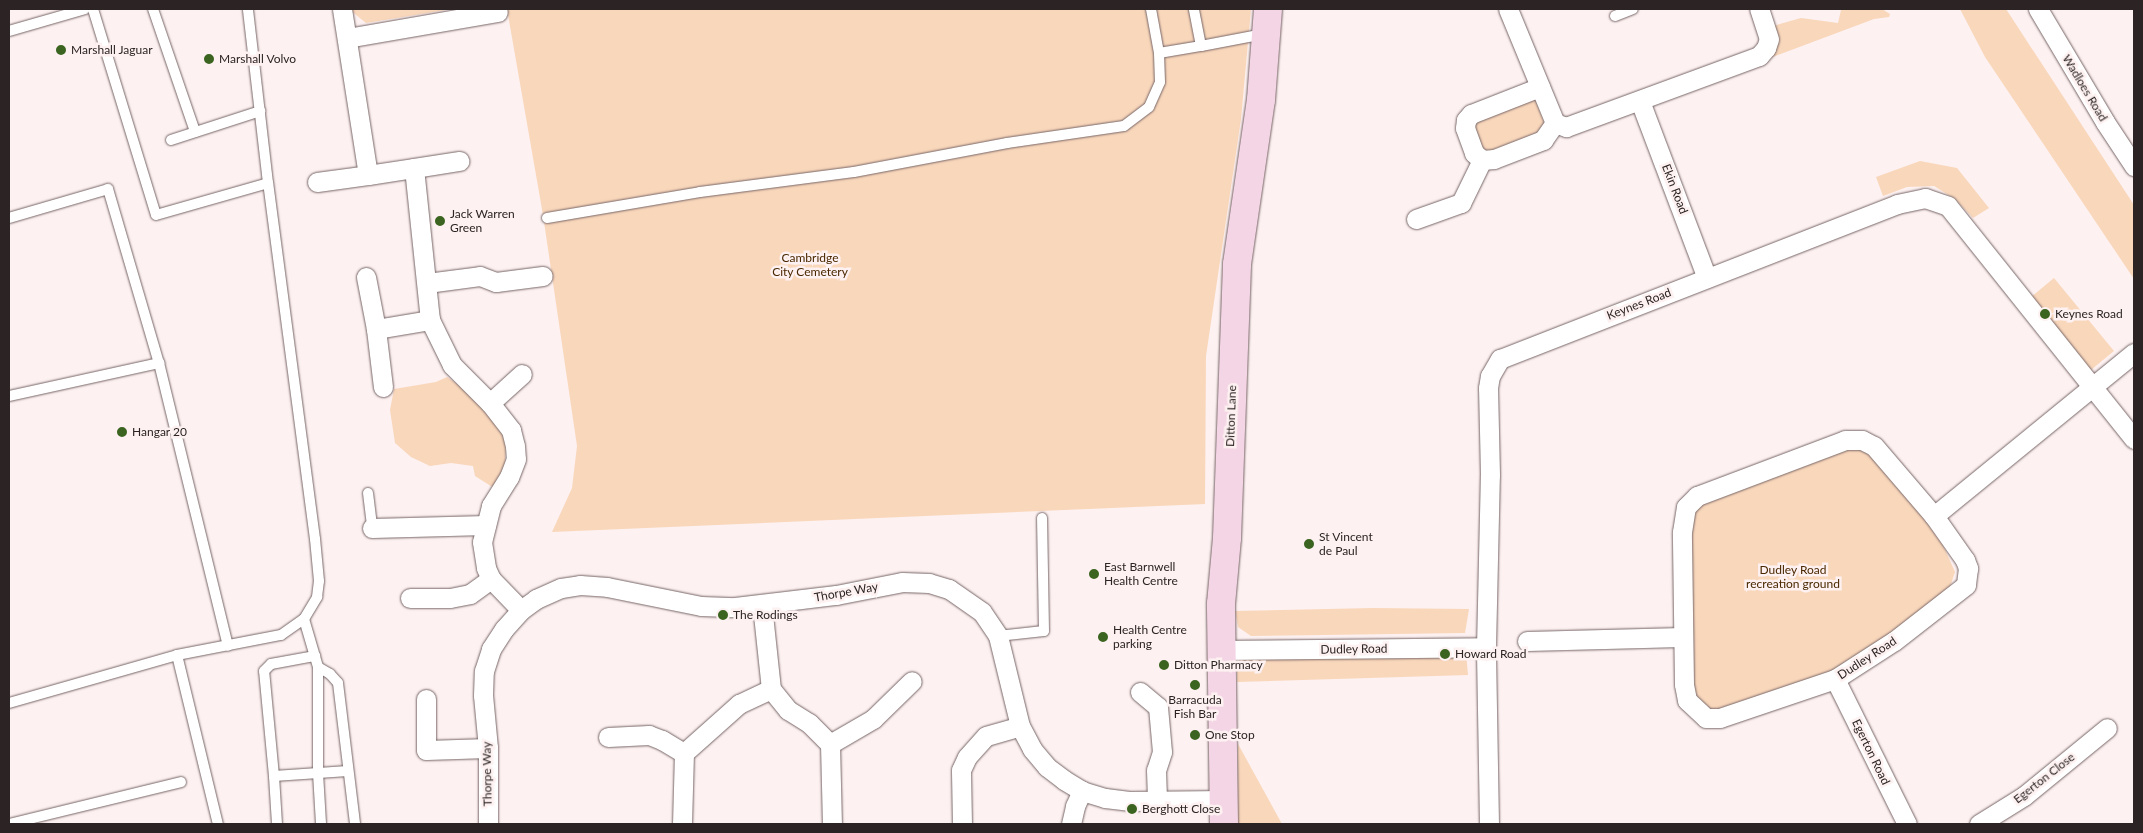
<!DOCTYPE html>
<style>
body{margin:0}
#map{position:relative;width:2143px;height:833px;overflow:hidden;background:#fdf1f1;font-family:Lato,sans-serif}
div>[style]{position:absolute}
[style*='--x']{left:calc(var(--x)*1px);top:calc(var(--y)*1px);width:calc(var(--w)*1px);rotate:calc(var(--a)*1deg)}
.green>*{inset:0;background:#f9d7bb}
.roads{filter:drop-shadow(0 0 1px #776566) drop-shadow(0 0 1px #776566)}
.lane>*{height:10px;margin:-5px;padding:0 5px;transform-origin:5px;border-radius:5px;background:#fff}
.street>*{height:19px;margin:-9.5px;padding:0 9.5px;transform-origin:9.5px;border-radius:9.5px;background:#fff}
.secondary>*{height:28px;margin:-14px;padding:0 14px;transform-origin:14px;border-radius:14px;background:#f4d5e5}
.dots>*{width:14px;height:14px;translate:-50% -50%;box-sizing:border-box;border:2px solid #fdf1f1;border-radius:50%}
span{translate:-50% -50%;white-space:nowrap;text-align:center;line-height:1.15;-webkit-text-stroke:5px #fdf1f1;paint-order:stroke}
.poi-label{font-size:12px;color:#2c2424}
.left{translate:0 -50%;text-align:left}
.street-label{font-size:12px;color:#2c2424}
.park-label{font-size:12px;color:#4a2801}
.frame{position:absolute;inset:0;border:10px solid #2c2424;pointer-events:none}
</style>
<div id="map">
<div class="green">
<div style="clip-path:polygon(354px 9px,452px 9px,366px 23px,350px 10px)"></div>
<div style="clip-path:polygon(507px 9px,1251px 9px,1241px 119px,1206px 356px,1205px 504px,552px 532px,572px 488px,577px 446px,543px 215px)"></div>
<div style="clip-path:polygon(1882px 9px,1890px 14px,1889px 17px,1874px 19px,1765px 60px,1773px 26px,1801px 18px,1838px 23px,1841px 10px)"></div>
<div style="clip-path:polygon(1960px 9px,2006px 9px,2134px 205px,2134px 279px,1985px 57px)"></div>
<div style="clip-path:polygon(1525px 96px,1536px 101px,1545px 125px,1541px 132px,1490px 152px,1479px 148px,1472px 119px)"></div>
<div style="clip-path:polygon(1920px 161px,1957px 168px,1989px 208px,1973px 218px,1955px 199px,1934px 186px,1907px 187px,1883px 196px,1876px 177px)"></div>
<div style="clip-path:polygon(2054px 278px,2114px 351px,2091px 370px,2031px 297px)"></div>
<div style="clip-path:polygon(447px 377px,470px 393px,496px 423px,506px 441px,505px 464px,494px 488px,475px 476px,473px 466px,451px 463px,430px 466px,411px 457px,395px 443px,390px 410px,394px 389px,436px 382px)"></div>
<div style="clip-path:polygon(1855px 446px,1867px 449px,1916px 508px,1943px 545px,1955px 572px,1948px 593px,1835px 671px,1736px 709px,1708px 711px,1697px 701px,1693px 680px,1690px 524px,1697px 505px)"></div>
<div style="clip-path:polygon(1373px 608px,1469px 609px,1465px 633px,1251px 636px,1238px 627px,1235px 611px)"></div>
<div style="clip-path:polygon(1466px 653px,1468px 675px,1237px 682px,1237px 662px,1244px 657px)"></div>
<div style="clip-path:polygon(1238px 744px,1282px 824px,1237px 824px)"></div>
</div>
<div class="roads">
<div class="lane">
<div style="--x:93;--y:9;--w:215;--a:73"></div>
<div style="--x:156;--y:215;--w:116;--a:-15.9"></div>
<div style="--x:153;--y:9;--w:130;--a:71.1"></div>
<div style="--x:1615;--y:16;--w:19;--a:-21"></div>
<div style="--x:9;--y:31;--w:79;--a:-16.1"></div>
<div style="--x:1201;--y:46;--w:64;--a:-10.8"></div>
<div style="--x:1159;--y:53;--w:43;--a:-9.5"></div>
<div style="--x:1201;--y:46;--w:38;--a:-101"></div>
<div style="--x:171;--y:140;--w:94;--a:-18"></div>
<div style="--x:9;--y:218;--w:103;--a:-16.3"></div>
<div style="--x:108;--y:189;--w:181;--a:73.7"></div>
<div style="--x:159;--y:363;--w:291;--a:76.3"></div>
<div style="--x:547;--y:218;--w:155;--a:-9.6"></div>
<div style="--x:700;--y:192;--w:155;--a:-7.4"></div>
<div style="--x:854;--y:172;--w:156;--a:-10.7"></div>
<div style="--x:1007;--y:143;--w:118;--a:-8.3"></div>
<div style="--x:1124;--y:126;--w:31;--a:-37"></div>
<div style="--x:1149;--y:107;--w:27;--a:-66"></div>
<div style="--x:1160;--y:82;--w:29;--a:-92"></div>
<div style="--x:1159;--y:53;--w:45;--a:-100.3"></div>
<div style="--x:9;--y:396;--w:154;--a:-12.4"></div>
<div style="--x:368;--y:493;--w:35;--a:83"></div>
<div style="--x:304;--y:619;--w:50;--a:73.7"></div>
<div style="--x:318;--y:667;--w:14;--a:30"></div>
<div style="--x:330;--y:674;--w:12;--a:48"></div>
<div style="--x:338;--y:683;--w:142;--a:83.1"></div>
<div style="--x:998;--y:636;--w:46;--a:-6.2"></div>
<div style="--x:1044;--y:631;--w:113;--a:-91"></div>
<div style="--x:177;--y:655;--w:174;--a:76.4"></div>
<div style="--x:318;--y:667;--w:106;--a:90"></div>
<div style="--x:318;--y:773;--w:51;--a:86.6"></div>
<div style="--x:9;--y:703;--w:175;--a:-15.9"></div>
<div style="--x:177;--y:655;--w:106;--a:-10.9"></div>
<div style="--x:281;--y:635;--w:28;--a:-35"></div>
<div style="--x:304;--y:619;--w:26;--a:-59"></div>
<div style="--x:317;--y:597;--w:16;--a:-83"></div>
<div style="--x:319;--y:581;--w:42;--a:-95.4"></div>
<div style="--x:315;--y:539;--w:359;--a:-97.5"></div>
<div style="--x:268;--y:183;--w:175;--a:-96.6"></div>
<div style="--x:274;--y:776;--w:105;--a:-95.4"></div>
<div style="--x:264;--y:671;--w:10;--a:-45"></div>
<div style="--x:271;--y:664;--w:45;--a:-10.3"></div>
<div style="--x:9;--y:824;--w:177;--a:-13.7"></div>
<div style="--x:277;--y:824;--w:48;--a:-93.6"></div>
<div style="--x:274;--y:776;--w:74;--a:-3.9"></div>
</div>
<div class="street">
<div style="--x:342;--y:9;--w:168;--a:81.1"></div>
<div style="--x:368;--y:175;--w:47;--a:-8.7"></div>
<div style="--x:414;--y:168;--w:153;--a:84"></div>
<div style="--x:430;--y:320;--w:50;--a:63.9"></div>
<div style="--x:452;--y:365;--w:54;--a:45"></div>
<div style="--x:490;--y:403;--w:34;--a:52"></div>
<div style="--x:511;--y:430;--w:16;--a:76"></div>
<div style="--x:515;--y:446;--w:13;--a:86"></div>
<div style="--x:516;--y:459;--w:19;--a:111"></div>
<div style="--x:509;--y:477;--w:34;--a:122"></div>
<div style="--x:491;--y:506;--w:37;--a:104"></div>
<div style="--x:482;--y:542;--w:26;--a:81"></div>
<div style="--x:486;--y:568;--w:12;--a:66"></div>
<div style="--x:491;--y:579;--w:43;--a:45.9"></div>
<div style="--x:1508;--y:9;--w:123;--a:67.6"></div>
<div style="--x:1555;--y:123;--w:12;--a:20"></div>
<div style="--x:1566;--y:127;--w:206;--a:-20.2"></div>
<div style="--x:1759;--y:56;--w:11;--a:-49"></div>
<div style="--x:1766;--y:48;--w:9;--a:-72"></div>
<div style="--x:1769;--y:39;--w:32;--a:-108"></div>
<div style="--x:2038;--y:9;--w:131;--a:59.3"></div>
<div style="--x:2105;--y:122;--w:53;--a:56.6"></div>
<div style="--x:347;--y:38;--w:153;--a:-9.8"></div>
<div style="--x:1540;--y:87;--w:74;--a:158.6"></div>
<div style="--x:1471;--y:114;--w:8;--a:130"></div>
<div style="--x:1466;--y:120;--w:8;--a:97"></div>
<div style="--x:1465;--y:128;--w:27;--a:70"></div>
<div style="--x:1474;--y:153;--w:11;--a:41"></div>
<div style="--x:1482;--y:160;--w:12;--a:-5"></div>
<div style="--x:1494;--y:159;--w:53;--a:-21.2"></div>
<div style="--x:1543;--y:140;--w:21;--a:-55"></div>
<div style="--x:1640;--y:101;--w:189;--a:69.3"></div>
<div style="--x:414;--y:168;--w:46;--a:-8.8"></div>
<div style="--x:317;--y:182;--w:51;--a:-7.8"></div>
<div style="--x:1416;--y:219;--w:48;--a:-19.6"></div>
<div style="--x:1461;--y:203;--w:48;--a:-64"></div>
<div style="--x:366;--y:277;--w:53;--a:79.1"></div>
<div style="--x:427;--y:283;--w:53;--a:-7.5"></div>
<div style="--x:480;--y:276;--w:17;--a:21"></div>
<div style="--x:496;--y:282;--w:47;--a:-7.3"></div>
<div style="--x:383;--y:387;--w:58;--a:-96.9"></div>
<div style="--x:376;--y:329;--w:55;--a:-9.5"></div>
<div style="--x:490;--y:403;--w:43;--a:-42.2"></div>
<div style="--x:1845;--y:440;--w:17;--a:0"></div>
<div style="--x:1862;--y:440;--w:13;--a:27"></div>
<div style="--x:1874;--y:446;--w:92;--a:49.4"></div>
<div style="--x:1934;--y:516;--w:54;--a:54.8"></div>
<div style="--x:1965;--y:560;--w:9;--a:69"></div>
<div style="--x:1968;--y:568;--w:17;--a:97"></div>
<div style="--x:1966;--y:585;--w:91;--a:142.1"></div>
<div style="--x:1894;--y:641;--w:70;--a:147.2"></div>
<div style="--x:1835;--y:679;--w:121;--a:161.3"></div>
<div style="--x:1720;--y:718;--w:14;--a:180"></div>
<div style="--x:1706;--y:718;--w:26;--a:-137"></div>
<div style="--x:1687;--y:700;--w:16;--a:-101"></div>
<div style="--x:1684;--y:684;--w:152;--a:-90.8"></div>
<div style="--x:1682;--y:532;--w:25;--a:-81"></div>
<div style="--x:1686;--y:507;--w:16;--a:-45"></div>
<div style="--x:1697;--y:496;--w:158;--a:-20.7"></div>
<div style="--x:1934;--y:516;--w:258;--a:-39.2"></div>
<div style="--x:372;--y:528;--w:114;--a:-1.5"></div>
<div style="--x:410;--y:598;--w:40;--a:0"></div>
<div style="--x:450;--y:598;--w:20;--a:-11"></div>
<div style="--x:470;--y:594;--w:26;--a:-36"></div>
<div style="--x:762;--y:605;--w:84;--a:83.9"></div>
<div style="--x:771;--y:689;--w:27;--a:51"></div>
<div style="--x:788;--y:710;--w:25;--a:32"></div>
<div style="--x:809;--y:723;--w:30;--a:45"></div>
<div style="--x:830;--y:744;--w:80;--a:88.6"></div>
<div style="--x:1527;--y:641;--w:155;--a:-1.5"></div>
<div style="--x:1221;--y:650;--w:265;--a:-0.6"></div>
<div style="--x:1835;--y:679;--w:162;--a:63.6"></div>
<div style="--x:1140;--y:692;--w:23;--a:40"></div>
<div style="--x:1158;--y:707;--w:45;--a:84.9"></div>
<div style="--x:1162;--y:752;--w:19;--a:108"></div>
<div style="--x:1156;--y:770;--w:31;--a:88"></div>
<div style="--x:426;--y:699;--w:51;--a:90"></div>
<div style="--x:426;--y:750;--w:62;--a:-1.8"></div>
<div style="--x:608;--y:737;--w:41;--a:-2.8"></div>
<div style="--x:649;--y:735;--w:14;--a:21"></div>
<div style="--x:662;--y:740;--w:26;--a:31"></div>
<div style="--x:830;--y:744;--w:50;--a:-30.2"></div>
<div style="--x:873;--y:719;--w:54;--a:-44.3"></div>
<div style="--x:488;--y:824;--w:76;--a:-90"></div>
<div style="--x:488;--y:748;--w:53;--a:-95.4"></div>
<div style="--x:483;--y:695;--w:24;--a:-88"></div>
<div style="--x:484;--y:671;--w:23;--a:-72"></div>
<div style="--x:491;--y:649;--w:24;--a:-57"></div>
<div style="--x:504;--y:629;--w:25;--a:-48"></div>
<div style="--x:521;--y:610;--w:19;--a:-36"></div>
<div style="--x:536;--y:599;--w:27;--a:-24"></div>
<div style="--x:561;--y:588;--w:19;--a:-9"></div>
<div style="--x:580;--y:585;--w:27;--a:4"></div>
<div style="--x:607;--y:587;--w:96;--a:11.4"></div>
<div style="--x:701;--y:606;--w:34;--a:2"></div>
<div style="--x:735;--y:607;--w:102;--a:-6.8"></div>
<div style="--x:836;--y:595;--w:67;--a:-11.1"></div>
<div style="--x:902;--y:582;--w:27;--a:2"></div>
<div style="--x:929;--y:583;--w:21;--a:17"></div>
<div style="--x:949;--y:589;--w:40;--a:34.9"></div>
<div style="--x:982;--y:612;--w:29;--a:56"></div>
<div style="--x:998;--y:636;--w:93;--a:76.3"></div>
<div style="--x:1020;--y:726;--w:26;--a:62"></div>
<div style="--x:1032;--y:749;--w:23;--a:50"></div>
<div style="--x:1047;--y:767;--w:21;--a:37"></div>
<div style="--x:1064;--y:780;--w:21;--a:31"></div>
<div style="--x:1082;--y:791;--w:24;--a:17"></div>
<div style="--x:1105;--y:798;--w:26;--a:7"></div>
<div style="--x:1131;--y:801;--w:92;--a:-0.6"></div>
<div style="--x:682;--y:824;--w:71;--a:-88.4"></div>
<div style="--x:684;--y:753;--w:74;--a:-41.7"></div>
<div style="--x:739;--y:704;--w:35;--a:-25"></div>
<div style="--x:962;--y:824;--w:54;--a:-91.1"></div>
<div style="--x:961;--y:770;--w:14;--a:-65"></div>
<div style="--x:967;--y:757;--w:28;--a:-48"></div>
<div style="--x:986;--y:736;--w:35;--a:-16"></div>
<div style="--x:1071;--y:824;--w:18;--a:-77"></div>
<div style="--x:1075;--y:806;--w:17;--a:-65"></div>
<div style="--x:1489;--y:824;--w:177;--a:-91"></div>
<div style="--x:1486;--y:647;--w:172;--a:-88.7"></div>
<div style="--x:1490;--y:475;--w:87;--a:-91.3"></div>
<div style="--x:1488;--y:388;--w:12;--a:-81"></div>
<div style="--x:1490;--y:376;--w:20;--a:-60"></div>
<div style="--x:1500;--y:359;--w:426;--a:-21.3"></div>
<div style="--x:1897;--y:204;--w:29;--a:-12"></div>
<div style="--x:1925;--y:198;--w:24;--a:19"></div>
<div style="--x:1948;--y:206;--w:298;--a:51.4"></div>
<div style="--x:1979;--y:824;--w:53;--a:-31.9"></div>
<div style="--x:2024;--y:796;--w:107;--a:-39.3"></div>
</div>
<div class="secondary">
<div style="--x:1224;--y:824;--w:220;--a:-90.8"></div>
<div style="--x:1221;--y:604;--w:66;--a:-84.8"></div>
<div style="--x:1227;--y:538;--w:274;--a:-87.9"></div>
<div style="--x:1237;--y:264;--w:166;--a:-81.7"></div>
<div style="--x:1261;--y:100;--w:91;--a:-85.6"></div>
</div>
</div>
<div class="dots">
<div style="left:61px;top:50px;background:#3a6420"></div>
<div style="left:209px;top:59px;background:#3a6420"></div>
<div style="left:440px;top:221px;background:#3a6420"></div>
<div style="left:2045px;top:314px;background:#3a6420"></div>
<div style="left:122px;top:432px;background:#3a6420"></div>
<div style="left:1309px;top:544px;background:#3a6420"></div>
<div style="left:1094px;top:574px;background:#3a6420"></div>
<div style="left:723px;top:615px;background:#3a6420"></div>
<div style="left:1103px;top:637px;background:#3a6420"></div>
<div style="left:1445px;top:654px;background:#3a6420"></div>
<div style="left:1164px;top:665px;background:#3a6420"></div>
<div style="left:1195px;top:685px;background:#3a6420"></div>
<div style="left:1195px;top:735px;background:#3a6420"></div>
<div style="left:1132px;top:809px;background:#3a6420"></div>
</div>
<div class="poi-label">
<span class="left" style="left:71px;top:50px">Marshall Jaguar</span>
<span class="left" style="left:219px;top:59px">Marshall Volvo</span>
<span class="left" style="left:450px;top:221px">Jack Warren<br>Green</span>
<span class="left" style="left:2055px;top:314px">Keynes Road</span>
<span class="left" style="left:132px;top:432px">Hangar 20</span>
<span class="left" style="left:1319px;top:544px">St Vincent<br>de Paul</span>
<span class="left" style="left:1104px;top:574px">East Barnwell<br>Health Centre</span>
<span class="left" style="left:733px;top:615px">The Rodings</span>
<span class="left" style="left:1113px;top:637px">Health Centre<br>parking</span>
<span class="left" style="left:1455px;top:654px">Howard Road</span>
<span class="left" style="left:1174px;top:665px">Ditton Pharmacy</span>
<span style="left:1195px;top:707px">Barracuda<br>Fish Bar</span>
<span class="left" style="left:1205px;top:735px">One Stop</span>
<span class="left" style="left:1142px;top:809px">Berghott Close</span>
</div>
<div class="street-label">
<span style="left:2085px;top:88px;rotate:59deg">Wadloes Road</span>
<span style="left:1675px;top:189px;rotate:69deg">Ekin Road</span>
<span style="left:1639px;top:304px;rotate:-21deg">Keynes Road</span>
<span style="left:1231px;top:416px;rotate:-88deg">Ditton Lane</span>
<span style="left:846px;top:592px;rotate:-10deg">Thorpe Way</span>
<span style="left:1354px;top:649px;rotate:-1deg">Dudley Road</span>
<span style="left:1867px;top:658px;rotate:-33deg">Dudley Road</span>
<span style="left:1871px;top:752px;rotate:64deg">Egerton Road</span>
<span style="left:487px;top:774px;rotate:-91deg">Thorpe Way</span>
<span style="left:2044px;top:778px;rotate:-38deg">Egerton Close</span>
</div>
<div class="park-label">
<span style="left:810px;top:265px">Cambridge<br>City Cemetery</span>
<span style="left:1793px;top:577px">Dudley Road<br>recreation ground</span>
</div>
<div class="frame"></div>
</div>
